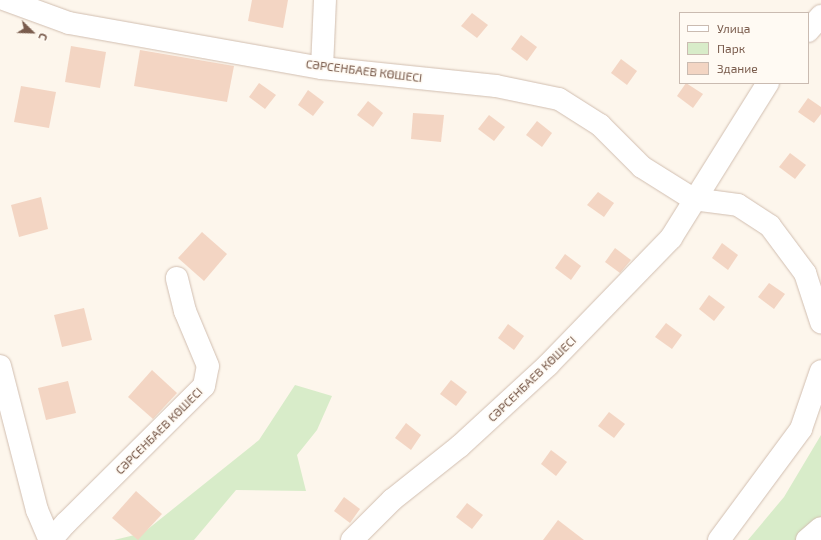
<!DOCTYPE html>
<meta charset="utf-8">
<style>
body{margin:0}
#map{position:relative;width:821px;height:540px;overflow:hidden;background:#fdf6ec;font-family:"Exo 2",sans-serif}
div>[style]{position:absolute}
[style*='--x']{left:calc(var(--x)*1px);top:calc(var(--y)*1px);width:calc(var(--w)*1px);rotate:calc(var(--a)*1deg)}
.green>*{inset:0;background:#d8ecc9}
.building>*{inset:0;background:#f3d5c3}
.roads{filter:drop-shadow(0 0 1px #d1beb0) drop-shadow(0 0 1px #d1beb0)}
.minor>*{height:22px;margin:-11px;padding:0 11px;transform-origin:11px;border-radius:11px;background:#fff}
span{translate:-50% -50%;white-space:nowrap;text-align:center;line-height:1.15;-webkit-text-stroke:3px #fffaf3;paint-order:stroke}
.street-label{font-size:12px;color:#7a5c4d}
.legend{position:absolute;left:679px;top:12px;width:130px;height:72px;box-sizing:border-box;background:#fffaf3;border:1px solid #cabbb1;margin:0;padding:5px 7px;list-style:none;font-size:12px;color:#7a5c4d}
.legend li{display:flex;align-items:center;gap:8px;height:20px}
.legend b{width:20px;border:1px solid #cabbb1}
.north{position:absolute;left:12px;top:12px;width:40px;height:40px;-webkit-text-stroke:3px #fffaf3;paint-order:stroke;rotate:113deg;font-size:11px;font-weight:700;line-height:16px;text-align:center;color:#7a5c4d}
.north::after{content:'';display:block;margin:auto;width:14px;height:18px;background:#7a5c4d;clip-path:polygon(50% 0,100% 100%,50% 72%,0 100%)}
</style>
<div id="map">
<div class="green">
<div style="clip-path:polygon(295px 385px,332px 396px,317px 430px,297px 455px,306px 491px,236px 490px,194px 540px,114px 540px,143px 533px,259px 440px)"></div>
<div style="clip-path:polygon(821px 435px,821px 540px,748px 540px,784px 497px)"></div>
</div>
<div class="building">
<div style="clip-path:polygon(252px 0,288px 0,283px 28px,248px 21px)"></div>
<div style="clip-path:polygon(472px 13px,488px 25px,477px 38px,461px 26px)"></div>
<div style="clip-path:polygon(521px 35px,537px 47px,527px 61px,511px 49px)"></div>
<div style="clip-path:polygon(71px 46px,106px 52px,100px 88px,65px 82px)"></div>
<div style="clip-path:polygon(140px 50px,234px 66px,227px 102px,134px 86px)"></div>
<div style="clip-path:polygon(621px 59px,637px 71px,627px 85px,611px 73px)"></div>
<div style="clip-path:polygon(259px 83px,276px 95px,265px 109px,249px 97px)"></div>
<div style="clip-path:polygon(686px 83px,703px 94px,693px 108px,677px 96px)"></div>
<div style="clip-path:polygon(21px 86px,56px 92px,49px 128px,14px 122px)"></div>
<div style="clip-path:polygon(308px 90px,324px 102px,313px 116px,298px 105px)"></div>
<div style="clip-path:polygon(808px 98px,821px 107px,821px 114px,814px 123px,798px 112px)"></div>
<div style="clip-path:polygon(368px 101px,383px 113px,373px 127px,357px 115px)"></div>
<div style="clip-path:polygon(413px 113px,444px 115px,441px 142px,411px 139px)"></div>
<div style="clip-path:polygon(489px 115px,505px 127px,494px 141px,478px 129px)"></div>
<div style="clip-path:polygon(537px 121px,552px 133px,542px 147px,526px 135px)"></div>
<div style="clip-path:polygon(790px 153px,806px 165px,795px 179px,779px 167px)"></div>
<div style="clip-path:polygon(598px 192px,614px 203px,604px 217px,587px 205px)"></div>
<div style="clip-path:polygon(41px 197px,48px 229px,19px 237px,11px 205px)"></div>
<div style="clip-path:polygon(202px 232px,227px 254px,204px 281px,178px 258px)"></div>
<div style="clip-path:polygon(722px 243px,738px 255px,728px 270px,712px 258px)"></div>
<div style="clip-path:polygon(615px 248px,631px 260px,620px 273px,605px 262px)"></div>
<div style="clip-path:polygon(565px 254px,581px 266px,571px 280px,555px 268px)"></div>
<div style="clip-path:polygon(769px 283px,785px 294px,774px 309px,758px 297px)"></div>
<div style="clip-path:polygon(709px 295px,725px 307px,714px 321px,699px 309px)"></div>
<div style="clip-path:polygon(84px 308px,92px 340px,62px 347px,54px 315px)"></div>
<div style="clip-path:polygon(666px 323px,682px 335px,672px 349px,655px 337px)"></div>
<div style="clip-path:polygon(508px 324px,524px 336px,514px 350px,498px 338px)"></div>
<div style="clip-path:polygon(152px 370px,177px 393px,153px 419px,128px 397px)"></div>
<div style="clip-path:polygon(451px 380px,467px 392px,456px 406px,440px 394px)"></div>
<div style="clip-path:polygon(68px 381px,76px 413px,46px 420px,38px 388px)"></div>
<div style="clip-path:polygon(609px 412px,625px 424px,614px 438px,598px 426px)"></div>
<div style="clip-path:polygon(406px 423px,421px 435px,411px 450px,395px 438px)"></div>
<div style="clip-path:polygon(551px 450px,567px 462px,556px 476px,541px 464px)"></div>
<div style="clip-path:polygon(136px 491px,162px 514px,138px 540px,112px 518px)"></div>
<div style="clip-path:polygon(344px 497px,360px 509px,350px 523px,334px 511px)"></div>
<div style="clip-path:polygon(467px 503px,483px 515px,472px 529px,456px 517px)"></div>
<div style="clip-path:polygon(558px 520px,584px 540px,543px 540px)"></div>
</div>
<div class="roads">
<div class="minor">
<div style="--x:6;--y:0;--w:67;--a:20.1"></div>
<div style="--x:69;--y:23;--w:257;--a:10.1"></div>
<div style="--x:322;--y:68;--w:175;--a:5.9"></div>
<div style="--x:496;--y:86;--w:64;--a:11.7"></div>
<div style="--x:559;--y:99;--w:49;--a:32.4"></div>
<div style="--x:600;--y:125;--w:59;--a:45"></div>
<div style="--x:642;--y:167;--w:60;--a:32.1"></div>
<div style="--x:693;--y:199;--w:45;--a:7.6"></div>
<div style="--x:738;--y:205;--w:38;--a:33"></div>
<div style="--x:770;--y:226;--w:59;--a:53.3"></div>
<div style="--x:805;--y:273;--w:52;--a:71.9"></div>
<div style="--x:808;--y:31;--w:20;--a:-49"></div>
<div style="--x:322;--y:68;--w:68;--a:-87.5"></div>
<div style="--x:0;--y:366;--w:149;--a:75.6"></div>
<div style="--x:37;--y:510;--w:33;--a:67"></div>
<div style="--x:51;--y:540;--w:23;--a:-49"></div>
<div style="--x:66;--y:523;--w:194;--a:-44.8"></div>
<div style="--x:204;--y:386;--w:20;--a:-79"></div>
<div style="--x:208;--y:366;--w:60;--a:-112.7"></div>
<div style="--x:185;--y:311;--w:34;--a:-104"></div>
<div style="--x:352;--y:540;--w:57;--a:-45"></div>
<div style="--x:392;--y:500;--w:87;--a:-38.5"></div>
<div style="--x:460;--y:446;--w:120;--a:-42.6"></div>
<div style="--x:548;--y:365;--w:177;--a:-45.9"></div>
<div style="--x:671;--y:238;--w:183;--a:-58"></div>
<div style="--x:719;--y:540;--w:138;--a:-53.5"></div>
<div style="--x:801;--y:429;--w:61;--a:-71"></div>
<div style="--x:807;--y:540;--w:18;--a:-41"></div>
</div>
</div>
<div class="street-label">
<span style="left:364px;top:71px;rotate:7deg">СӘРСЕНБАЕВ КӨШЕСІ</span>
<span style="left:532px;top:379px;rotate:-44deg">СӘРСЕНБАЕВ КӨШЕСІ</span>
<span style="left:159px;top:431px;rotate:-45deg">СӘРСЕНБАЕВ КӨШЕСІ</span>
</div>
<ul class="legend">
<li><b style="height:5px;background:#fff"></b>Улица</li>
<li><b style="height:11px;background:#d8ecc9"></b>Парк</li>
<li><b style="height:11px;background:#f3d5c3"></b>Здание</li>
</ul>
<div class="north">С</div>
</div>
